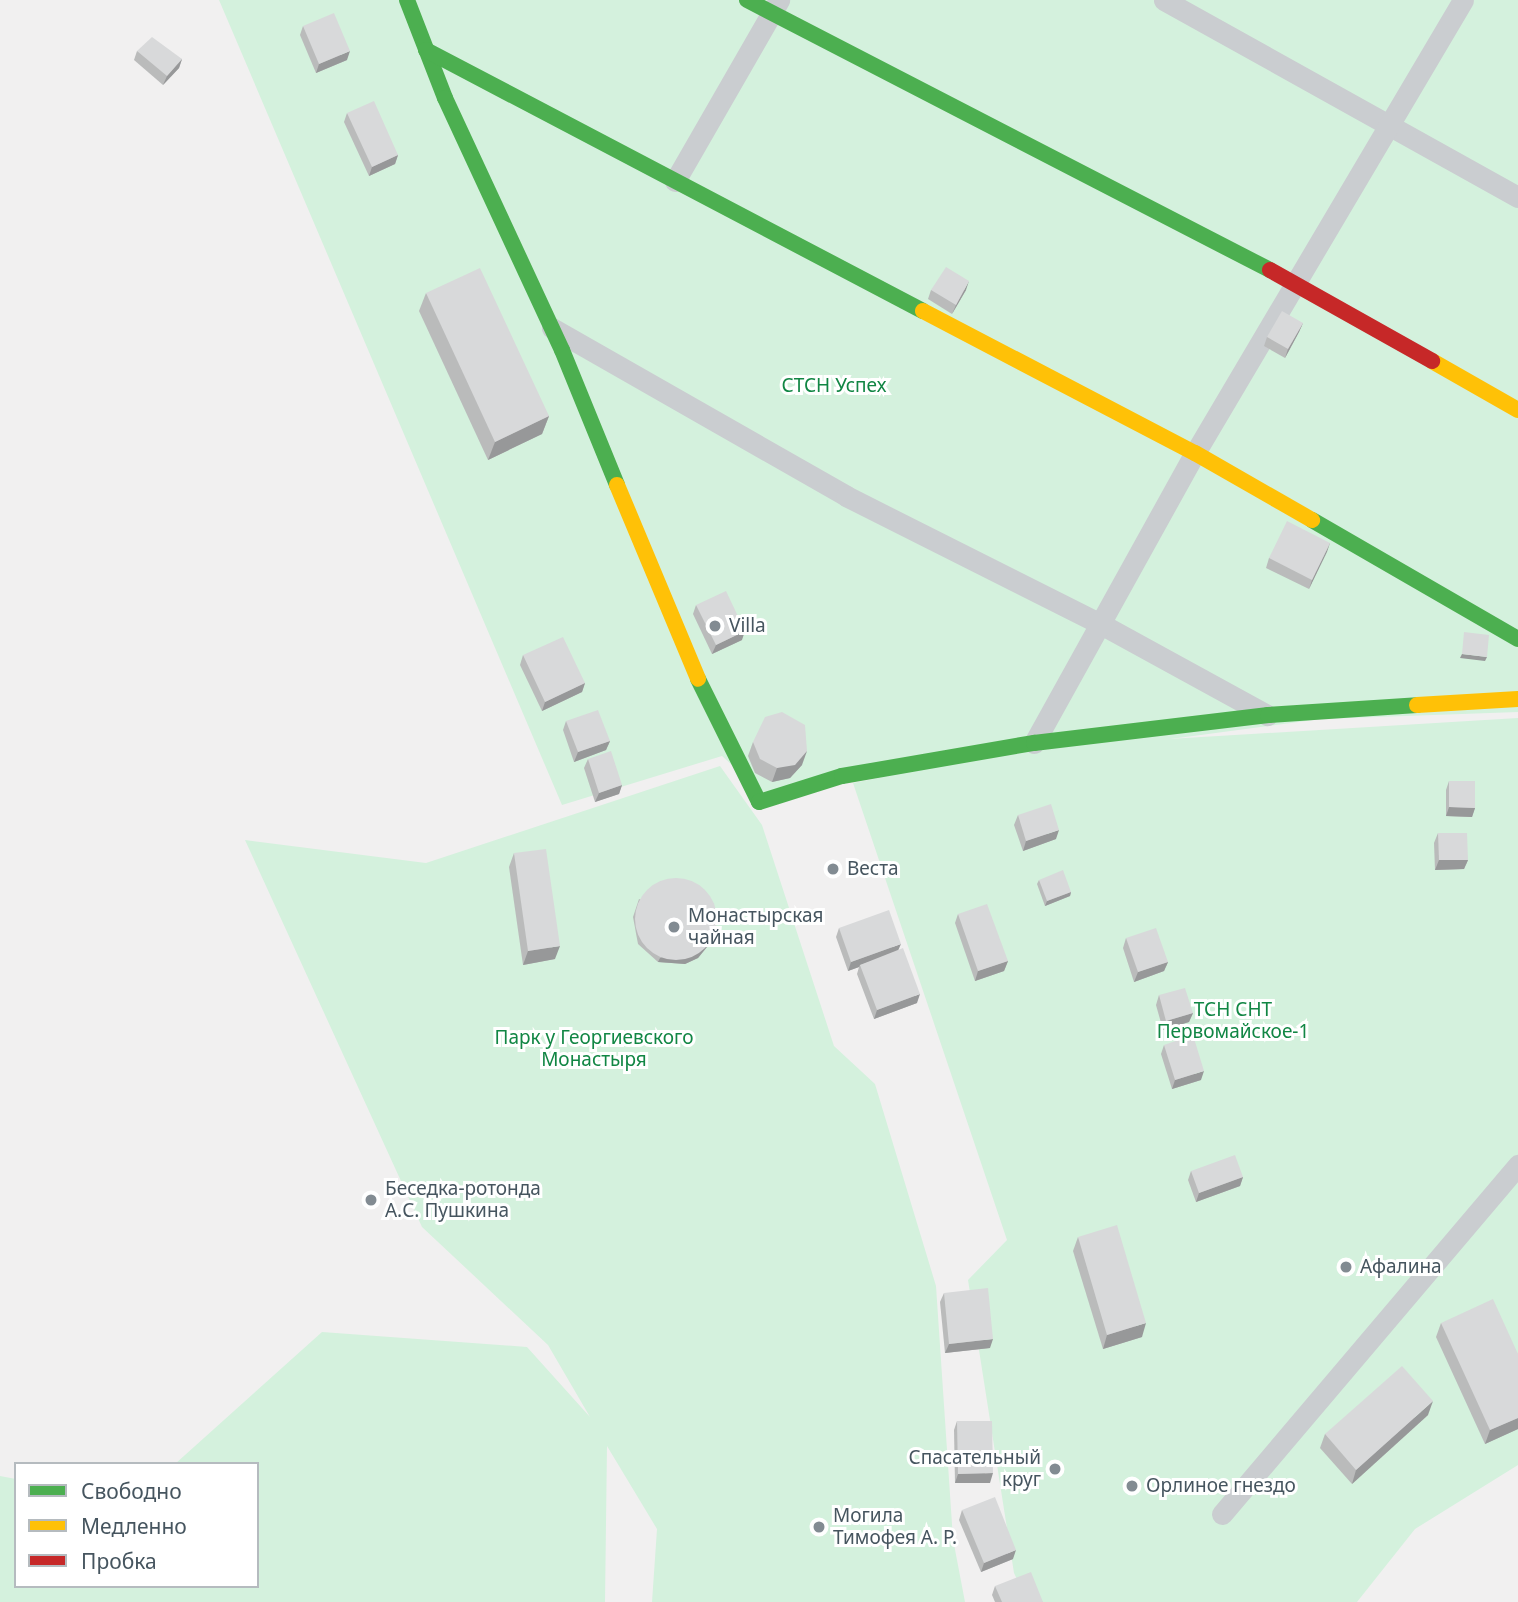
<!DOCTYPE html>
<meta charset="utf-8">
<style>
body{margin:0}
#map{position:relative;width:1518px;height:1602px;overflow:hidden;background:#f1f0f0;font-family:"Noto Sans",sans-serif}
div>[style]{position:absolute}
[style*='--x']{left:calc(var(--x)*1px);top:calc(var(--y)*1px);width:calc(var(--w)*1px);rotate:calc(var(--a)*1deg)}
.green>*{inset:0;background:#d4f1dd}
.street>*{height:21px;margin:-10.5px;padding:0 10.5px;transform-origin:10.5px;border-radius:10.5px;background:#cacdd0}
.fast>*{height:16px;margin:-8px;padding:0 8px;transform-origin:8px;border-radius:8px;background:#4caf50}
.slow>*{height:16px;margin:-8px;padding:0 8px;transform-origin:8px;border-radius:8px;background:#ffc107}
.jam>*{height:16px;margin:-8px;padding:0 8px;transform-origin:8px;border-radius:8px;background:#c62828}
.wall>*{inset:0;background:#babbbb}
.shaded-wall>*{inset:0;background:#979899}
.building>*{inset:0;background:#d8d9da}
.round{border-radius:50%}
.dots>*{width:19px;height:19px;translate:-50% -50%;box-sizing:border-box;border:4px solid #fff;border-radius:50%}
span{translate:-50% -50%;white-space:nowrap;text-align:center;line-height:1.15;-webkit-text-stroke:6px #fff;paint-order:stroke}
.park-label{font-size:19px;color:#118644}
.poi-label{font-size:19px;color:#46555f}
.left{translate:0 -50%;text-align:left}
.right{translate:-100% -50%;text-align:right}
.legend{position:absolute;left:14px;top:1462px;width:245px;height:126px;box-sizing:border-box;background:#fff;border:2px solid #b5bbbf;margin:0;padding:9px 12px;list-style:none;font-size:21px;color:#46555f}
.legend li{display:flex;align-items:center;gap:14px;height:35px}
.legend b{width:35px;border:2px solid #b5bbbf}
</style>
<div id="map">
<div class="green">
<div style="clip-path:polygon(219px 0,1518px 0,1518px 712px,1321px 719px,763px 793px,722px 756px,562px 805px)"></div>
<div style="clip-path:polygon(1518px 718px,1518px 1465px,1415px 1529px,1357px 1602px,1028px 1602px,1014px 1573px,968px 1280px,1007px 1240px,853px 783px,1036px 747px)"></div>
<div style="clip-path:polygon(720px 766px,762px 825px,834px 1046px,875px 1084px,936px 1286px,953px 1539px,965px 1602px,652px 1602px,657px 1529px,607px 1446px,605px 1602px,0 1602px,0 1476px,16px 1479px,16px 1586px,257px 1586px,257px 1464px,175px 1464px,322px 1332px,527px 1347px,590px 1417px,548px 1345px,422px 1227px,245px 840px,426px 863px)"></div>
</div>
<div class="street">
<div style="--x:1164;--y:0;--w:405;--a:29.1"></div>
<div style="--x:675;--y:181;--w:209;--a:-60.1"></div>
<div style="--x:552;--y:328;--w:339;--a:29.7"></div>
<div style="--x:846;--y:496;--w:283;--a:26.7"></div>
<div style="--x:1099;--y:623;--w:192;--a:28.7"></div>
<div style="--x:1034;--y:743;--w:332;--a:-61"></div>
<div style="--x:1195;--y:453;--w:526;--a:-59.39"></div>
<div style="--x:1222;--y:1514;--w:458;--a:-49.7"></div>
</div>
<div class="fast">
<div style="--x:407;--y:0;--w:105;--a:68.8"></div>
<div style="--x:445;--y:98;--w:278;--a:65.1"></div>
<div style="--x:562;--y:350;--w:146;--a:67.8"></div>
<div style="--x:747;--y:0;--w:589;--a:27.31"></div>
<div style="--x:426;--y:50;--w:561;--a:27.71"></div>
<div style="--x:1312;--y:520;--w:238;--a:30"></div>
<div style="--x:698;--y:679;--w:137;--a:63.6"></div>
<div style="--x:759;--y:802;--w:87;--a:-17.4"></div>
<div style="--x:842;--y:776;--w:195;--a:-9.8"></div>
<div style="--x:1034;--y:743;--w:236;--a:-6.8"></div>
<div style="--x:1268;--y:715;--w:149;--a:-3.8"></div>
</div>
<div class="slow">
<div style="--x:923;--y:311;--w:307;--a:27.6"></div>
<div style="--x:1195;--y:453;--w:135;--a:29.8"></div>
<div style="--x:1432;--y:361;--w:99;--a:29.7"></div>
<div style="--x:617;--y:485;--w:210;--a:67.3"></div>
<div style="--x:1417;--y:705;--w:101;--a:-3.4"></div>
</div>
<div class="jam">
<div style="--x:1270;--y:270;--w:186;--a:29.3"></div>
</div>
<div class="wall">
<div style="clip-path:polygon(303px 26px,347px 60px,316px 73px,300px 35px)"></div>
<div style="clip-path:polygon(137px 51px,182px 59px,179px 68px,163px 85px,134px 60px)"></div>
<div style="clip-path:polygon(347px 113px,398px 155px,395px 164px,369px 176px,344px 122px)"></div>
<div style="clip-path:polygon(931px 290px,966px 290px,952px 314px,928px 299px)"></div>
<div style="clip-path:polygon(426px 293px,549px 416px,542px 434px,488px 460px,419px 311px)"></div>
<div style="clip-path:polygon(1303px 323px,1299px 332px,1285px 358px,1264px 346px,1267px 337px)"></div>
<div style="clip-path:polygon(1330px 543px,1309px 589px,1266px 568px,1269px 558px)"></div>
<div style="clip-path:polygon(696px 605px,742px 640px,712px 654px,693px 614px)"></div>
<div style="clip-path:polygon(523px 655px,585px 683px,582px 692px,542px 711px,520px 665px)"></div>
<div style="clip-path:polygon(566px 721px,610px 741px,606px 750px,574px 762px,563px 730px)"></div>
<div style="clip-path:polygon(753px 742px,802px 765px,790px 778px,772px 782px,755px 773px,748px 756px)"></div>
<div style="clip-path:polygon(588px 759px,622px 785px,619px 794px,595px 802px,584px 768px)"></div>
<div style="clip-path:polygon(1449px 781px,1475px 808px,1472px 817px,1446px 816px,1446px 790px)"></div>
<div style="clip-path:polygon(1018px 815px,1056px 839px,1023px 851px,1014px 825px)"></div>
<div style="clip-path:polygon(1438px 833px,1468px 860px,1464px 869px,1435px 870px,1434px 843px)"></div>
<div style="clip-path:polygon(514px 853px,555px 959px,523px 965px,509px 867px)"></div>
<div style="clip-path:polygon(1039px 880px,1071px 892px,1070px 896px,1045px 906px,1037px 884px)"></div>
<div style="clip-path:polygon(639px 899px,716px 932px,715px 937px,698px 958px,685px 964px,658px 962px,638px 944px,633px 917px)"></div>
<div style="clip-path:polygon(958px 914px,1008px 961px,1004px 971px,975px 981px,955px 923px)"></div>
<div style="clip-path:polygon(839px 928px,899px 950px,917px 1003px,874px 1019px,857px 974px,859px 967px,848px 971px,836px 937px)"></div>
<div style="clip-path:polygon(1126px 938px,1168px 962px,1164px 971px,1134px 982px,1123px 948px)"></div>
<div style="clip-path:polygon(1159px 995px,1193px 1013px,1189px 1022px,1163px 1030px,1156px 1005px)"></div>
<div style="clip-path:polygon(1164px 1045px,1201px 1080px,1172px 1089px,1161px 1054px)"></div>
<div style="clip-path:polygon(1191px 1171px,1243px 1177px,1240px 1186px,1196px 1202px,1188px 1180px)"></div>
<div style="clip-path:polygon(1078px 1237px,1142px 1337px,1103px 1349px,1073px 1251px)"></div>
<div style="clip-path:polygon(944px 1293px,990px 1348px,945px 1353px,940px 1302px)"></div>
<div style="clip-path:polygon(1441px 1323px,1518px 1354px,1518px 1429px,1485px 1444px,1436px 1337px)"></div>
<div style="clip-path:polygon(1428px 1415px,1352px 1484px,1320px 1448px,1325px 1434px)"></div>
<div style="clip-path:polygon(957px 1421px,990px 1483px,955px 1483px,954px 1430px)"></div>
<div style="clip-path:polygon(962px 1510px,1013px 1559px,981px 1572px,959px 1520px)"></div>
<div style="clip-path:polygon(995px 1586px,1043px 1602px,995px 1602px,992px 1595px)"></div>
</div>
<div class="shaded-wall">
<div style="clip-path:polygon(350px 51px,347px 60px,316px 73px,319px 64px)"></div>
<div style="clip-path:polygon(182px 59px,179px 68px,163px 85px,167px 76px)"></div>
<div style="clip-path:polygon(398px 155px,395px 164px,369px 176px,372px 167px)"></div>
<div style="clip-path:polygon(969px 281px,966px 290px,952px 314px,956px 305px)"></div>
<div style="clip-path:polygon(1303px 323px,1299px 332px,1285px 358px,1288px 349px)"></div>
<div style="clip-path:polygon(549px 416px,542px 434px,488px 460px,495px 442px)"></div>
<div style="clip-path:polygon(1330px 543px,1327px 552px,1309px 589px,1312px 580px)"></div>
<div style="clip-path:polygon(745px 631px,742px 640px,712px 654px,716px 645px)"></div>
<div style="clip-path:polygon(1462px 654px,1487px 657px,1485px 661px,1460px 658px)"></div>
<div style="clip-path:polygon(585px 683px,582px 692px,542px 711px,545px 702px)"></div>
<div style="clip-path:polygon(610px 741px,606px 750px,574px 762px,578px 752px)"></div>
<div style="clip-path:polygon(807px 751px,802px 765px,790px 778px,772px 782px,777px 768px)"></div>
<div style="clip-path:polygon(622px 785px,619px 794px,595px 802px,599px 793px)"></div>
<div style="clip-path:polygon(1449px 807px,1475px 808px,1472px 817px,1446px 816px)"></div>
<div style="clip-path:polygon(1059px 830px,1056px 839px,1023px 851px,1026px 841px)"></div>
<div style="clip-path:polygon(1439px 860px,1468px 860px,1464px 869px,1435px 870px)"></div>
<div style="clip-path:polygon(1071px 892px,1070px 896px,1045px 906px,1047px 901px)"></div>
<div style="clip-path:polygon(716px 932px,715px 937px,698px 958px,685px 964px,658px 962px,660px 958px)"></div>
<div style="clip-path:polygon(901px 944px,897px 953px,860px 965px,859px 967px,848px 971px,851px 962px)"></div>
<div style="clip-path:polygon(560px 946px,555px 959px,523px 965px,528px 951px)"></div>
<div style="clip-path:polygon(1008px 961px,1004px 971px,975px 981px,978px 971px)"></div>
<div style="clip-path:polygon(1168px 962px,1164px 971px,1134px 982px,1138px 972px)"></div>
<div style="clip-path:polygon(920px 994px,917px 1003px,874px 1019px,877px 1010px)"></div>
<div style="clip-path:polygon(1193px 1013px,1189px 1022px,1163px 1030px,1166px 1021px)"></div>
<div style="clip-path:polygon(1204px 1071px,1201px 1080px,1172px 1089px,1175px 1080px)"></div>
<div style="clip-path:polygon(1243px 1177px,1240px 1186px,1196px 1202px,1199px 1193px)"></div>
<div style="clip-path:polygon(1146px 1323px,1142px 1337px,1103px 1349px,1107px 1335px)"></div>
<div style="clip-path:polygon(993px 1339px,990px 1348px,945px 1353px,949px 1344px)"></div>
<div style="clip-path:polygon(1433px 1401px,1428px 1415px,1352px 1484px,1356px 1470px)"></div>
<div style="clip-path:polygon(1518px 1418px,1518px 1429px,1485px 1444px,1490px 1430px)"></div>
<div style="clip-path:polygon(993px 1473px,990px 1483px,955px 1483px,958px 1474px)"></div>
<div style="clip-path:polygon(1016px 1550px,1013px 1559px,981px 1572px,984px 1563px)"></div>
</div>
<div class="building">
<div style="clip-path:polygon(334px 13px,350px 51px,319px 64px,303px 26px)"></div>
<div style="clip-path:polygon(152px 37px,182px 59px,167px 76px,137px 51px)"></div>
<div style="clip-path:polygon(374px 101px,398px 155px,372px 167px,347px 113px)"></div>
<div style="clip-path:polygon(946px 267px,969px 281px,956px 305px,931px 290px)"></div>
<div style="clip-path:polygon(480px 268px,549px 416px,495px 442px,426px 293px)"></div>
<div style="clip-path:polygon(1282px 311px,1303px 323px,1288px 349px,1267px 337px)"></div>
<div style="clip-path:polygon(1287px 521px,1330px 543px,1312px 580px,1269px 558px)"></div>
<div style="clip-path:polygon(726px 591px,745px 631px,716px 645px,696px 605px)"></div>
<div style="clip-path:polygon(1464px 632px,1489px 635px,1487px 657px,1462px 654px)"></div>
<div style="clip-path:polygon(563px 637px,585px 683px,545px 702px,523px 655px)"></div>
<div style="clip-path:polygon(598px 710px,610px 741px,578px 752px,566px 721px)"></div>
<div style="clip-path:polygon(782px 712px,805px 725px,807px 751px,795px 765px,777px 768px,760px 759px,753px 742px,765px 717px)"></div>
<div style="clip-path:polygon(611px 751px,622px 785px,599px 793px,588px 759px)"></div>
<div style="clip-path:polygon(1449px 781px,1475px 781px,1475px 808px,1449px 807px)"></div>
<div style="clip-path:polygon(1051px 804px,1059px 830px,1026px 841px,1018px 815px)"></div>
<div style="clip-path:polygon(1438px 833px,1467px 833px,1468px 860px,1439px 860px)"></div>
<div style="clip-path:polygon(546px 849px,560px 946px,528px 951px,514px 853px)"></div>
<div style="clip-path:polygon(1063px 870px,1071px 892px,1047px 901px,1039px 880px)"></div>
<div class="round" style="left:635px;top:878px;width:82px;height:82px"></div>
<div style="clip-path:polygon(987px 904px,1008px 961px,978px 971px,958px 914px)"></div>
<div style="clip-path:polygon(889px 910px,901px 944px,851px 962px,839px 928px)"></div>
<div style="clip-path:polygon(1156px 928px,1168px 962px,1138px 972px,1126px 938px)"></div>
<div style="clip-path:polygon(903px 948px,920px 994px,877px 1010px,860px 965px)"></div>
<div style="clip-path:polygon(1185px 988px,1193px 1013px,1166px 1021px,1159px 995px)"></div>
<div style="clip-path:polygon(1193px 1035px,1204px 1071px,1175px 1080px,1164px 1045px)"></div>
<div style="clip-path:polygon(1235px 1155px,1243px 1177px,1199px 1193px,1191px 1171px)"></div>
<div style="clip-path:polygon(1117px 1225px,1146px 1323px,1107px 1335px,1078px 1237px)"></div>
<div style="clip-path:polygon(988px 1288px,993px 1339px,949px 1344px,944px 1293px)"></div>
<div style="clip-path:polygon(1493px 1299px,1518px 1354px,1518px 1418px,1490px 1430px,1441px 1323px)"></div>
<div style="clip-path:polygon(1402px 1366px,1433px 1401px,1356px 1470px,1325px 1434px)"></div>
<div style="clip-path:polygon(957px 1421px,992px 1421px,993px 1473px,958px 1474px)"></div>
<div style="clip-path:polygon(995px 1497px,1016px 1550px,984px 1563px,962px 1510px)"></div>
<div style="clip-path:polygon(1031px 1572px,1043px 1602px,1002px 1602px,995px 1586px)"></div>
</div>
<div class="dots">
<div style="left:715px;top:626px;background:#828b92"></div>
<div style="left:833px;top:869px;background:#828b92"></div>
<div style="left:674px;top:927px;background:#828b92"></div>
<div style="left:371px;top:1200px;background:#828b92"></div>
<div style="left:1346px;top:1267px;background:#828b92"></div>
<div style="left:1055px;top:1469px;background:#828b92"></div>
<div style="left:1132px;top:1486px;background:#828b92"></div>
<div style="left:819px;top:1527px;background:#828b92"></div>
</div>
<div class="park-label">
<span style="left:834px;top:386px">СТСН Успех</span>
<span style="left:1233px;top:1021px">ТСН СНТ<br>Первомайское-1</span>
<span style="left:594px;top:1049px">Парк у Георгиевского<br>Монастыря</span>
</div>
<div class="poi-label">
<span class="left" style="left:729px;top:626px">Villa</span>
<span class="left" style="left:847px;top:869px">Веста</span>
<span class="left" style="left:688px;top:927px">Монастырская<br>чайная</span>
<span class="left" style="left:385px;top:1200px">Беседка-ротонда<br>А.С. Пушкина</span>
<span class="left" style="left:1360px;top:1267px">Афалина</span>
<span class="right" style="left:1041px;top:1469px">Спасательный<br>круг</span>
<span class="left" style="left:1146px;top:1486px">Орлиное гнездо</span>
<span class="left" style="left:833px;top:1527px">Могила<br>Тимофея А. Р.</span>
</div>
<ul class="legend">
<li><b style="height:9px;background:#4caf50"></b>Свободно</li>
<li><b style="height:9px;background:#ffc107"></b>Медленно</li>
<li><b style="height:9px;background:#c62828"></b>Пробка</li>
</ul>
</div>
